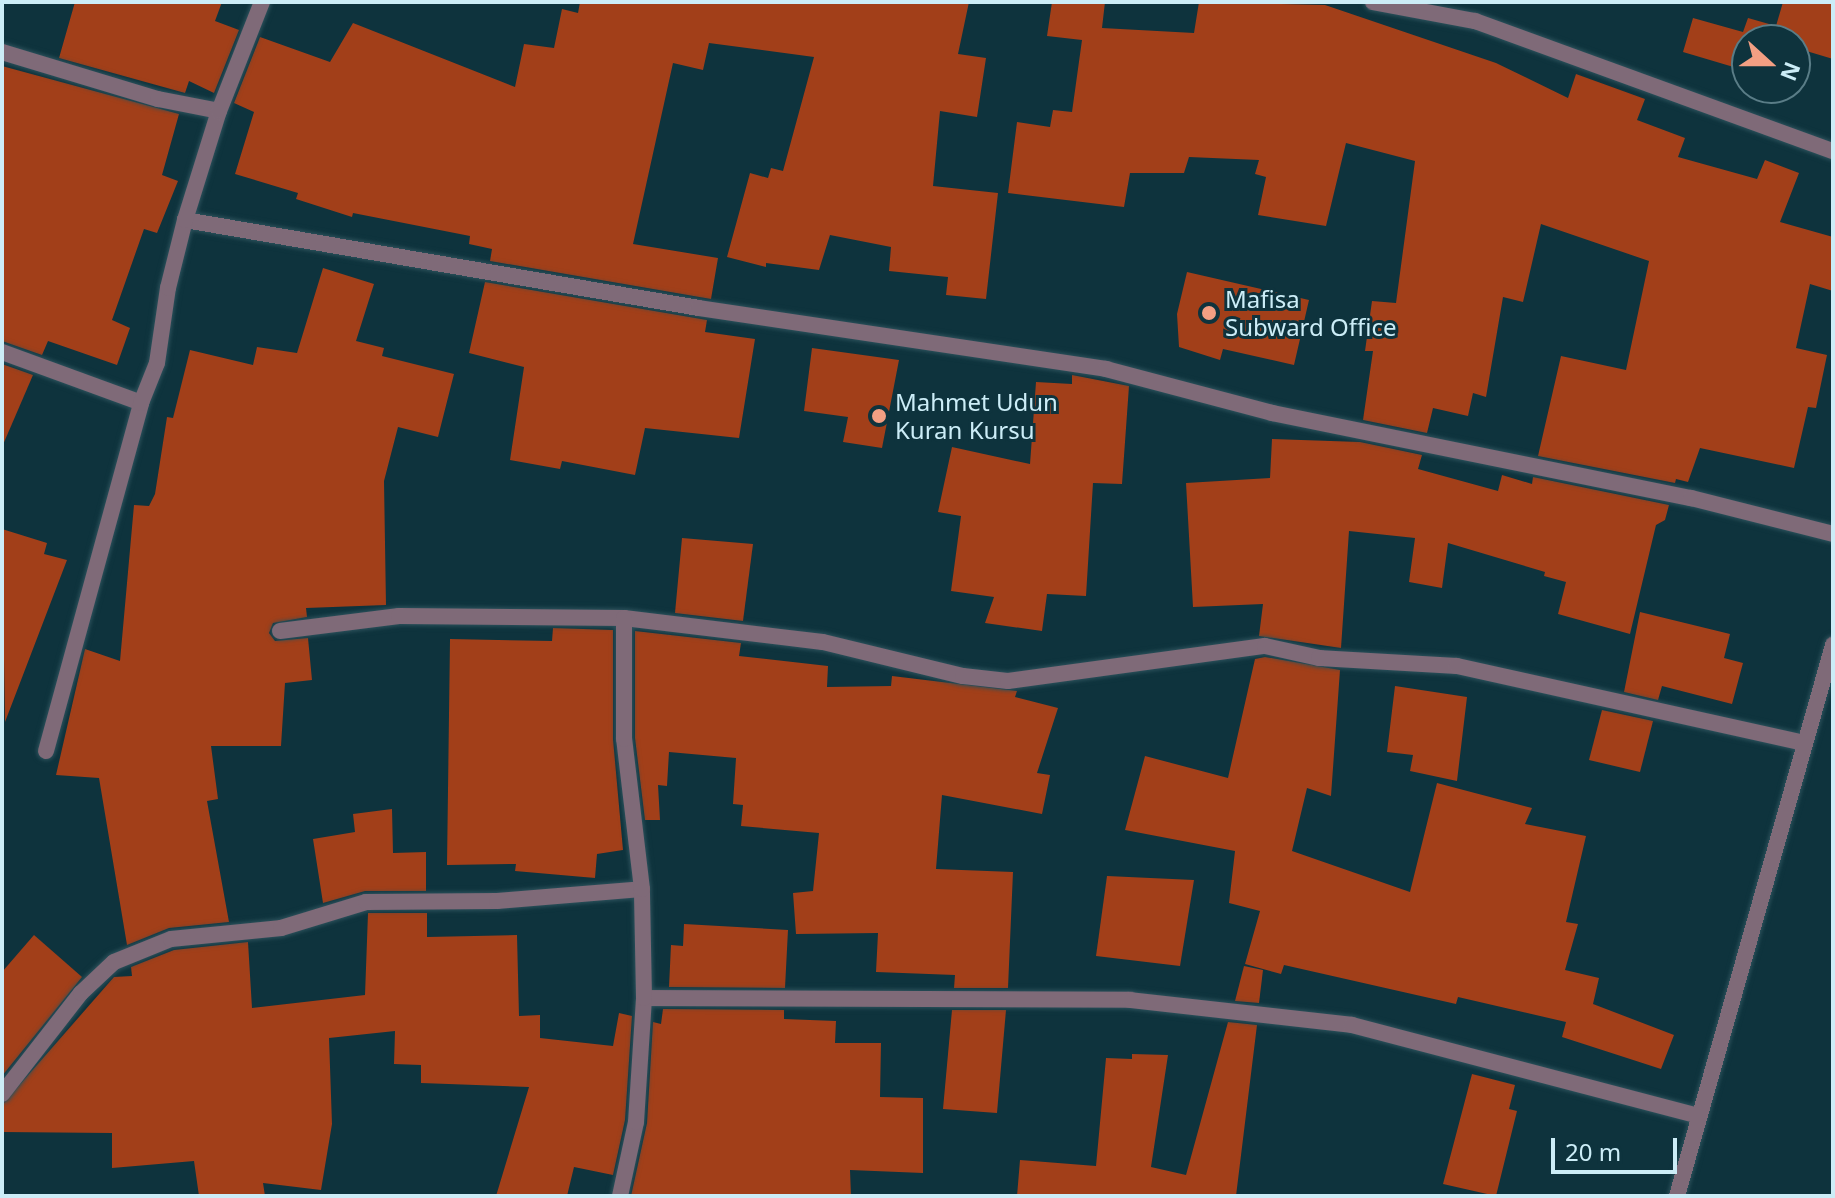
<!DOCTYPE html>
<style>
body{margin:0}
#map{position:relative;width:1835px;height:1198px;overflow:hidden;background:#0e333d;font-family:"Noto Sans",sans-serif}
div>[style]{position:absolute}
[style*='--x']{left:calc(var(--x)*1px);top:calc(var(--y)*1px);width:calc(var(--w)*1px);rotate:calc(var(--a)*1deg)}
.building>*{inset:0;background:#a23f19}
.roads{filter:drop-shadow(0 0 2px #2c515b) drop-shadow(0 0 2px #2c515b)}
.minor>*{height:16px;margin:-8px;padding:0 8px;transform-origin:8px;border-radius:8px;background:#7f6a78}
.dots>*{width:22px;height:22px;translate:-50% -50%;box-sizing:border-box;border:4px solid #0e333d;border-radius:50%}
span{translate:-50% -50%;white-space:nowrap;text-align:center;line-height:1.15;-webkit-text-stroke:6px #0e333d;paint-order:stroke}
.poi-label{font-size:24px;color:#ccedf7}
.left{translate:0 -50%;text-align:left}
.frame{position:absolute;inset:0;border:4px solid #ccedf7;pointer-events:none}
.north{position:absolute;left:1731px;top:24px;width:80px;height:80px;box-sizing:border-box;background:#0e333d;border:2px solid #5a7d87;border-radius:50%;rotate:111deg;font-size:22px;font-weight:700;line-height:32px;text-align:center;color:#ccedf7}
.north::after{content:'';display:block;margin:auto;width:28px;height:36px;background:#f39f83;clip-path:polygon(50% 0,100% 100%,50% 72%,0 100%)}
.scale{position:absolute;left:1551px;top:1138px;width:126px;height:36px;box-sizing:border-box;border:4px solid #ccedf7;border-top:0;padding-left:10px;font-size:24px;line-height:28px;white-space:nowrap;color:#ccedf7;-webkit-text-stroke:6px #0e333d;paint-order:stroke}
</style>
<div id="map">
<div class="building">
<div style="clip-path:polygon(75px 2px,222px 2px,215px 21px,239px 30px,214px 93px,189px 81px,185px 93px,59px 58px)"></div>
<div style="clip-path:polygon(580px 2px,969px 2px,958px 54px,986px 58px,977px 117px,940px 111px,933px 186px,998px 193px,986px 299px,946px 295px,948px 277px,889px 271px,891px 247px,830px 235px,819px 270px,766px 263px,766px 267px,727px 257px,750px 173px,768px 178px,771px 168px,783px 171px,814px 57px,709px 43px,703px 70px,673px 63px,633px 244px,718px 258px,711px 299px,490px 261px,492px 249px,469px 244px,470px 236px,353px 213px,352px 217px,296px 199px,298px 193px,235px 174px,254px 112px,234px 103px,260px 37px,330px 62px,353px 23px,515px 87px,524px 44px,554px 48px,562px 9px,578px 13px)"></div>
<div style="clip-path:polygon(1052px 2px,1105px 2px,1102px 28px,1194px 33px,1199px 2px,1325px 5px,1496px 63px,1568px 98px,1576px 74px,1645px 99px,1637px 120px,1685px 138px,1678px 157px,1757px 179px,1765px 160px,1799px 173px,1780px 222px,1833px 237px,1833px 291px,1810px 284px,1796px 348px,1827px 355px,1816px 408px,1808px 407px,1794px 468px,1700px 448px,1688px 482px,1676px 479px,1675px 483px,1538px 456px,1561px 356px,1626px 370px,1649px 261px,1541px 224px,1523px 302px,1503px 297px,1486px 397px,1473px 393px,1468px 416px,1433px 408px,1427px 433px,1363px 420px,1373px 351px,1365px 351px,1372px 301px,1396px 303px,1415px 161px,1346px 143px,1326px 226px,1258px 215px,1266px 177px,1255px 174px,1259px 160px,1189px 157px,1184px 173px,1130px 173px,1124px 207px,1008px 193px,1017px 122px,1050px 127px,1053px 110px,1072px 112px,1082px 40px,1047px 36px)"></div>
<div style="clip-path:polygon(1783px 2px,1833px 2px,1833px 59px,1803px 50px,1795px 75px,1795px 40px,1747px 40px,1747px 71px,1683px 52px,1693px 18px,1743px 32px,1748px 18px,1776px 26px)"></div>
<div style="clip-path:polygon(2px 66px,179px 114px,162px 175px,178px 181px,157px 233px,144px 229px,112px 320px,130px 328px,117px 365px,48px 341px,42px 355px,2px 341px)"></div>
<div style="clip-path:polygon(323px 268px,374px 284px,356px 341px,384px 348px,382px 356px,454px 374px,438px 437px,398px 427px,384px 481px,386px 605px,306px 608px,307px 617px,273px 623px,269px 633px,275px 641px,308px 638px,312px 680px,285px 683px,281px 746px,211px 746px,218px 799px,207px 801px,229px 922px,169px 928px,127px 945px,99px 778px,56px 775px,85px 649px,120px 661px,134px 505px,149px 506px,155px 494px,167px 417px,173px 418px,190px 350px,253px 365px,257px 347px,297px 353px)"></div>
<div style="clip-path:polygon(1187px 272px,1309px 300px,1294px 365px,1223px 349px,1220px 360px,1179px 347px,1177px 314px)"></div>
<div style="clip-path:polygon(485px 282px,707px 320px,705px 332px,755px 339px,739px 438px,645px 428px,635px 475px,562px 461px,560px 469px,510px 460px,524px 367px,469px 353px)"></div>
<div style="clip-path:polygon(812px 348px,899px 360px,882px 448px,843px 442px,848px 417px,804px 411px)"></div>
<div style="clip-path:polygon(2px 364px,33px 375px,2px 447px)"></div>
<div style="clip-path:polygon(1072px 375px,1129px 386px,1122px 484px,1093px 483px,1086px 596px,1047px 594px,1042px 631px,985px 623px,994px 597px,951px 591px,961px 516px,938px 512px,952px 447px,1030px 464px,1036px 382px,1072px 384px)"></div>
<div style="clip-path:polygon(1272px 439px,1360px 442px,1422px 455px,1418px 469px,1498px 491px,1502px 475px,1532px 484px,1533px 477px,1669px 505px,1665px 520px,1656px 525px,1630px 634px,1558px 614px,1566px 582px,1544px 576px,1545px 572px,1448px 543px,1442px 588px,1409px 582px,1415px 538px,1349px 531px,1341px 648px,1259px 636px,1263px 604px,1193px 607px,1186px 483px,1270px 478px)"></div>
<div style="clip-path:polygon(2px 529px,47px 543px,44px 554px,67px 560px,5px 722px)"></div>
<div style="clip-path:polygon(682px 538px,753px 544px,743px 621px,675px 613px)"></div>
<div style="clip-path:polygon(1640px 612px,1730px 634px,1724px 658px,1743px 663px,1732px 704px,1662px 686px,1658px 700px,1624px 692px)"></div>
<div style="clip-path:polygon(553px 628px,613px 630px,613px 739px,623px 850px,597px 854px,595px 878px,515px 871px,516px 864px,447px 865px,450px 639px,552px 641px)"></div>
<div style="clip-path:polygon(635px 631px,741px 643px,739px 656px,828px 666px,827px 687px,891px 686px,892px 676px,1017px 691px,1015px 697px,1058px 708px,1037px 773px,1050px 775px,1042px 814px,942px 795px,936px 869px,1013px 872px,1008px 988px,954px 988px,955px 975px,876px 972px,878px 933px,796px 934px,793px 893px,813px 891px,819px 833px,741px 826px,743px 805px,733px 804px,736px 758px,669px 752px,667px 786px,658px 785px,660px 820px,645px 820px,635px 738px)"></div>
<div style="clip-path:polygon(1265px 657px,1340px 670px,1331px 796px,1307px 788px,1292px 851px,1410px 892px,1437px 783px,1532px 808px,1525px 824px,1586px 836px,1566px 922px,1578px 924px,1565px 970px,1599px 978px,1593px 1004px,1674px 1035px,1661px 1069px,1562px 1037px,1566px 1022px,1458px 997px,1456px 1004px,1284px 965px,1281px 974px,1245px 964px,1260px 911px,1229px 903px,1235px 851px,1125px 830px,1145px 756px,1228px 778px,1255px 659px)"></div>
<div style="clip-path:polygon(1395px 686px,1467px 697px,1457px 781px,1410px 771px,1413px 755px,1387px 752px)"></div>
<div style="clip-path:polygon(1602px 710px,1653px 721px,1640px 772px,1589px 760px)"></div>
<div style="clip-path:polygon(392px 809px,393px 853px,426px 852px,426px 891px,365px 891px,323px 903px,313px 839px,355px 832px,353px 814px)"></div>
<div style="clip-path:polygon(1107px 876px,1194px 880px,1180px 966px,1096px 956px)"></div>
<div style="clip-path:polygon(368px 913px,427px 913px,427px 937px,517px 935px,519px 1016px,540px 1015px,540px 1038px,613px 1046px,619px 1013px,632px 1016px,625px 1120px,613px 1175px,574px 1167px,567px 1196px,496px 1196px,529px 1087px,421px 1083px,421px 1065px,394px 1064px,395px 1031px,329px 1038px,332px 1124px,321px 1190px,263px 1183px,265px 1196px,199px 1196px,194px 1161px,112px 1168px,112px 1133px,2px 1132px,2px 1105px,114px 977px,132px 976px,131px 967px,174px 950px,248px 942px,252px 1008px,365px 995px)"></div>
<div style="clip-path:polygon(684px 924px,788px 930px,785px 988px,669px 987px,671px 945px,683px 946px)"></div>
<div style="clip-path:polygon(34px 935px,82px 977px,2px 1076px,2px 972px)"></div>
<div style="clip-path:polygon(1244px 966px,1263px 970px,1259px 1003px,1235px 1001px)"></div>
<div style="clip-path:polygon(663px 1009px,784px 1010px,784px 1019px,836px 1021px,835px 1043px,881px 1043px,880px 1097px,923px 1098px,923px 1173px,850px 1170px,851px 1196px,631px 1196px,647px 1123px,653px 1022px,661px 1024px)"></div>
<div style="clip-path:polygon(952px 1010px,1006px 1010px,997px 1113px,943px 1109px)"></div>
<div style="clip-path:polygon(1228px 1022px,1257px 1025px,1236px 1196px,1017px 1196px,1020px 1160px,1096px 1166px,1106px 1058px,1132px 1059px,1132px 1054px,1168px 1055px,1151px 1167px,1186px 1175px)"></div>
<div style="clip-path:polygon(1472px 1074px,1515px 1085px,1509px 1109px,1517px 1111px,1496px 1196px,1443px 1184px)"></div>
</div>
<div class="roads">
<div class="minor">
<div style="--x:1373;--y:2;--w:104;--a:10.6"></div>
<div style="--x:1475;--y:21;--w:381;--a:20"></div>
<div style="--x:2;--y:52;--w:163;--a:16.8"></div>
<div style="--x:158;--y:99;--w:62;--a:11.1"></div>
<div style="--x:185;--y:220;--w:521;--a:9.72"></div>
<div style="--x:699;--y:308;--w:412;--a:8.5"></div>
<div style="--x:1106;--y:369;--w:172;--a:14.8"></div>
<div style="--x:1272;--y:413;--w:428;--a:11.5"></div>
<div style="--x:1691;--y:498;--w:146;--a:14.2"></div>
<div style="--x:2;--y:352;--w:148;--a:20.1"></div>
<div style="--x:280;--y:631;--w:120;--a:-7.2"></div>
<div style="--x:399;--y:616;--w:225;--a:0.5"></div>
<div style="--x:624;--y:618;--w:200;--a:6.9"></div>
<div style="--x:823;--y:642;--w:144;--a:13.7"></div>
<div style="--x:963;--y:676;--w:45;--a:6.3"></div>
<div style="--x:1008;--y:681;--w:259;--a:-7.8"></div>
<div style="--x:1265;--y:646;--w:55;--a:12.5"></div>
<div style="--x:1319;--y:658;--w:138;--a:3.3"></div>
<div style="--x:1457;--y:666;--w:354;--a:12.5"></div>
<div style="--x:46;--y:751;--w:361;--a:-74.7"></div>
<div style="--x:141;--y:403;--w:43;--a:-68.2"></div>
<div style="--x:157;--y:363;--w:76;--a:-81.7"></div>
<div style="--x:168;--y:288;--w:70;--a:-76"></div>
<div style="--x:185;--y:220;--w:114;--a:-72.7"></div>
<div style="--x:219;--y:111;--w:117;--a:-68.5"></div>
<div style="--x:644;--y:998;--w:486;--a:0.2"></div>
<div style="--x:1130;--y:1000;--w:223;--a:6.4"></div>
<div style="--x:1352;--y:1025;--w:358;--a:14.7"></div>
<div style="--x:2;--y:1094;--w:128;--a:-52"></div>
<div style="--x:81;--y:993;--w:45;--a:-43.2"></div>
<div style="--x:114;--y:962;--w:61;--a:-22"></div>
<div style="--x:171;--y:939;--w:111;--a:-5.7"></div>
<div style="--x:281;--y:928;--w:89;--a:-17"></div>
<div style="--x:366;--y:902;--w:131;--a:-0.4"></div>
<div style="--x:497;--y:901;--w:145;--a:-4.7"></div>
<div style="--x:620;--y:1196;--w:76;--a:-77.8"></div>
<div style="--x:636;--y:1122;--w:124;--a:-86.3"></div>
<div style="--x:644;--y:998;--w:109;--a:-91.1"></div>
<div style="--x:642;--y:889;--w:151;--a:-96.8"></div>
<div style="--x:624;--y:739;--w:121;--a:-90"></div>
<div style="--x:1677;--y:1196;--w:573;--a:-74.19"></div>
</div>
</div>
<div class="dots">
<div style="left:1209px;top:313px;background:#f39f83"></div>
<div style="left:879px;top:416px;background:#f39f83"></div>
</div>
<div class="poi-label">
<span class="left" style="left:1225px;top:313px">Mafisa<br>Subward Office</span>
<span class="left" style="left:895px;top:416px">Mahmet Udun<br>Kuran Kursu</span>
</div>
<div class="frame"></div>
<div class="north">N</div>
<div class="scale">20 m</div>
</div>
